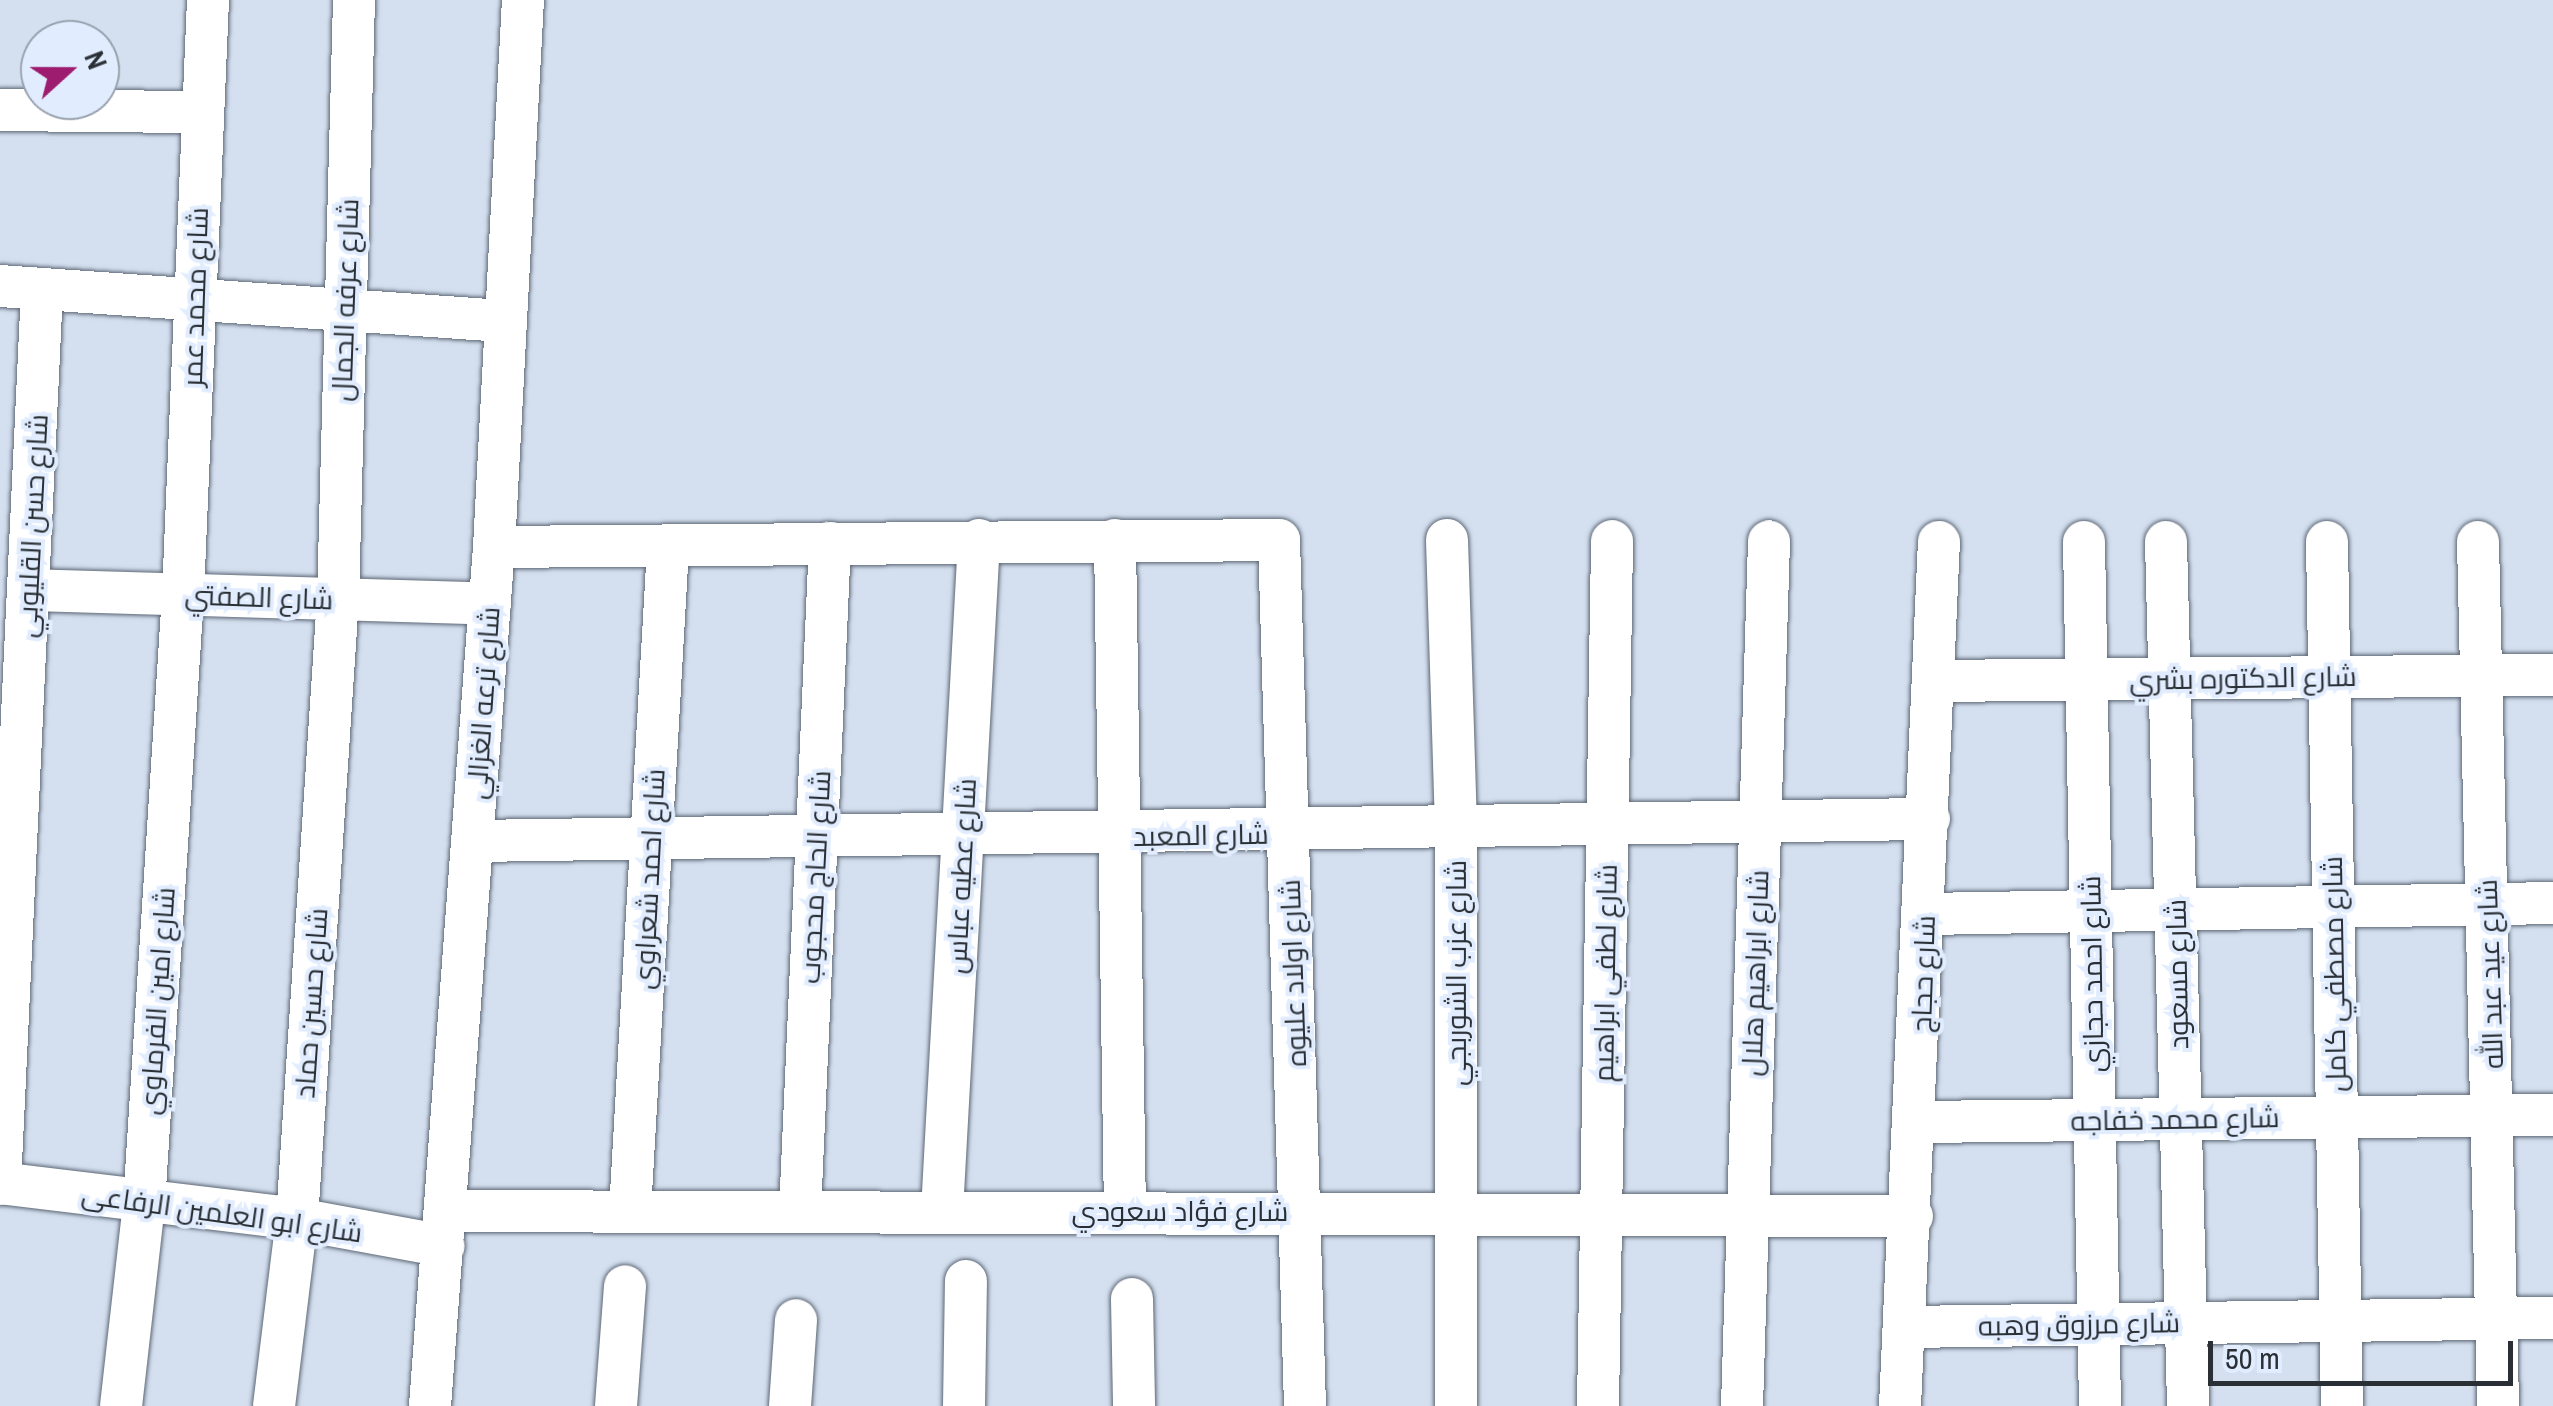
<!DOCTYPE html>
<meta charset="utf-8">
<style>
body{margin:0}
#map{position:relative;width:2553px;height:1406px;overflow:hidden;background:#d4e0f0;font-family:"Archivo Narrow",Cairo,sans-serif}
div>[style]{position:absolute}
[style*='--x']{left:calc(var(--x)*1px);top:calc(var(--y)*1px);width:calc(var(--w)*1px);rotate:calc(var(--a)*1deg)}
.roads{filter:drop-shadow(0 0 2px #5d6775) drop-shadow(0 0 2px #5d6775)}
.minor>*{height:42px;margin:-21px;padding:0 21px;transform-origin:21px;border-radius:21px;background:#fff}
span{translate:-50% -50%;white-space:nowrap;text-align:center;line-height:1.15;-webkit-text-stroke:8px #e1edfe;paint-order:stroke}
.street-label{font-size:28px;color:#2a2f35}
.north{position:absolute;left:20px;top:20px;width:100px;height:100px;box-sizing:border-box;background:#e1edfe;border:2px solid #98a1ae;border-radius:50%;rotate:69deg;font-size:28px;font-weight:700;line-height:40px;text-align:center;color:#2a2f35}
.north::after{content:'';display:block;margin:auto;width:35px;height:45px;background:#9d1c6f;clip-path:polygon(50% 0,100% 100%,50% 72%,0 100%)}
.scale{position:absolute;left:2208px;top:1341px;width:305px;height:45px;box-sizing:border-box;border:5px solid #2a2f35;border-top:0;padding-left:12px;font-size:30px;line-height:35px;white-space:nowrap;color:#2a2f35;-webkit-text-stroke:8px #e1edfe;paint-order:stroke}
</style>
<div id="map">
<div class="roads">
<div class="minor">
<div style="--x:0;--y:110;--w:203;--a:0.6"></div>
<div style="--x:0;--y:286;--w:504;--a:3.98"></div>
<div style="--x:1115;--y:540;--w:671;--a:89.15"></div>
<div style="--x:1447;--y:540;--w:287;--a:88.2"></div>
<div style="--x:1456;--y:827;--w:579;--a:90"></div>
<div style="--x:2084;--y:542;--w:864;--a:88.94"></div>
<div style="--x:2166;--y:542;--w:864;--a:88.54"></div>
<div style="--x:2327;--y:542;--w:864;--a:89.01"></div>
<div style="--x:2478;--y:542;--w:864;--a:88.67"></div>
<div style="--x:494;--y:547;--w:785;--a:-0.51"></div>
<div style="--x:1279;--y:540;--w:866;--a:88.28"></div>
<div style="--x:29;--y:590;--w:461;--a:1.7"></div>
<div style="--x:1934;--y:681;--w:619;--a:-0.56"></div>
<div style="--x:474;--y:841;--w:1455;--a:-0.87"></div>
<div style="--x:1925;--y:914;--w:628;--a:-1"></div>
<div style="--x:1917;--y:1122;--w:636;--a:-0.63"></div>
<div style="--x:0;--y:1183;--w:299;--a:6.9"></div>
<div style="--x:297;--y:1219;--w:149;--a:10.4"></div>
<div style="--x:0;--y:1184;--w:896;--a:-87.31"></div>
<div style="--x:448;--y:1211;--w:1464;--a:0.2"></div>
<div style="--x:630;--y:1211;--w:665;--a:-86.72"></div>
<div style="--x:800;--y:1211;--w:669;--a:-87.43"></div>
<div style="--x:942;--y:1211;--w:672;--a:-86.84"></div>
<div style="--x:1132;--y:1299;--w:107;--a:88.9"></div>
<div style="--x:1905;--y:1327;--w:648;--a:-0.8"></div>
<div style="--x:121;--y:1406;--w:203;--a:-83.5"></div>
<div style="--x:144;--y:1204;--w:611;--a:-86.34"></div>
<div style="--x:183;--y:594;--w:595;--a:-87.59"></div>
<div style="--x:274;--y:1406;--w:188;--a:-83"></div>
<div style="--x:297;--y:1219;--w:621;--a:-86.22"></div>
<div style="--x:338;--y:599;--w:599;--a:-88.47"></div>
<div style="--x:430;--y:1406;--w:861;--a:-85.74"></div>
<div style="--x:494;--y:547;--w:548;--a:-86.97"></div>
<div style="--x:616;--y:1406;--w:120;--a:-85.7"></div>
<div style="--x:790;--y:1406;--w:86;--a:-86"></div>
<div style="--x:964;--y:1406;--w:125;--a:-89.1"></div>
<div style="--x:1598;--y:1406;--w:865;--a:-89.07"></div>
<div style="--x:1742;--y:1406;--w:865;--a:-88.21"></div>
<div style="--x:1900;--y:1406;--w:865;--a:-87.42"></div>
</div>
</div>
<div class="street-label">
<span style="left:195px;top:297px;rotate:-88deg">شارع محمد عمر</span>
<span style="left:345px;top:300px;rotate:-88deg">شارع عرفه الجمال</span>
<span style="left:32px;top:526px;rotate:-87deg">شارع حسن القليوبي</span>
<span style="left:259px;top:597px;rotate:2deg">شارع الصفتي</span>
<span style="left:2243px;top:678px;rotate:-1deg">شارع الدكتوره بشري</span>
<span style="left:483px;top:703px;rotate:-86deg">شارع ترعه الغزالي</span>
<span style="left:1201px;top:835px;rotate:-1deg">شارع المعبد</span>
<span style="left:961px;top:876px;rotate:-87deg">شارع عطيه عباس</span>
<span style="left:815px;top:877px;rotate:-87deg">شارع الحاج محجوب</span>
<span style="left:649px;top:879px;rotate:-87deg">شارع احمد شعراوي</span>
<span style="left:1293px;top:973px;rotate:-92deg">شارع اولاد عليوه</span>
<span style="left:1456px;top:973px;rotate:-90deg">شارع عزب الشوربجي</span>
<span style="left:1605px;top:973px;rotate:-89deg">شارع لطفي ابراهيم</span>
<span style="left:1755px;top:973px;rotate:-88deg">شارع ابراهيم هلال</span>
<span style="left:1923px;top:974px;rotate:-88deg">شارع حجاج</span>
<span style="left:2092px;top:974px;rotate:-91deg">شارع احمد حجازي</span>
<span style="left:2177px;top:974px;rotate:-91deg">شارع مسعود</span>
<span style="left:2334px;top:974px;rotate:-91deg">شارع مصطفي كامل</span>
<span style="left:2490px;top:974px;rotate:-92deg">شارع عيد عبد الله</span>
<span style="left:157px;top:1001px;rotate:-86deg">شارع امين الفرماوي</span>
<span style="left:311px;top:1003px;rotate:-86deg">شارع حسين حماد</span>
<span style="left:2175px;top:1119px;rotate:-1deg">شارع محمد خفاجه</span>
<span style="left:1180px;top:1211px">شارع فؤاد سعودي</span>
<span style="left:222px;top:1213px;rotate:8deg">شارع ابو العلمين الرفاعى</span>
<span style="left:2079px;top:1324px;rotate:-1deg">شارع مرزوق وهبه</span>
</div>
<div class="north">N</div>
<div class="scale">50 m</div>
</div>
